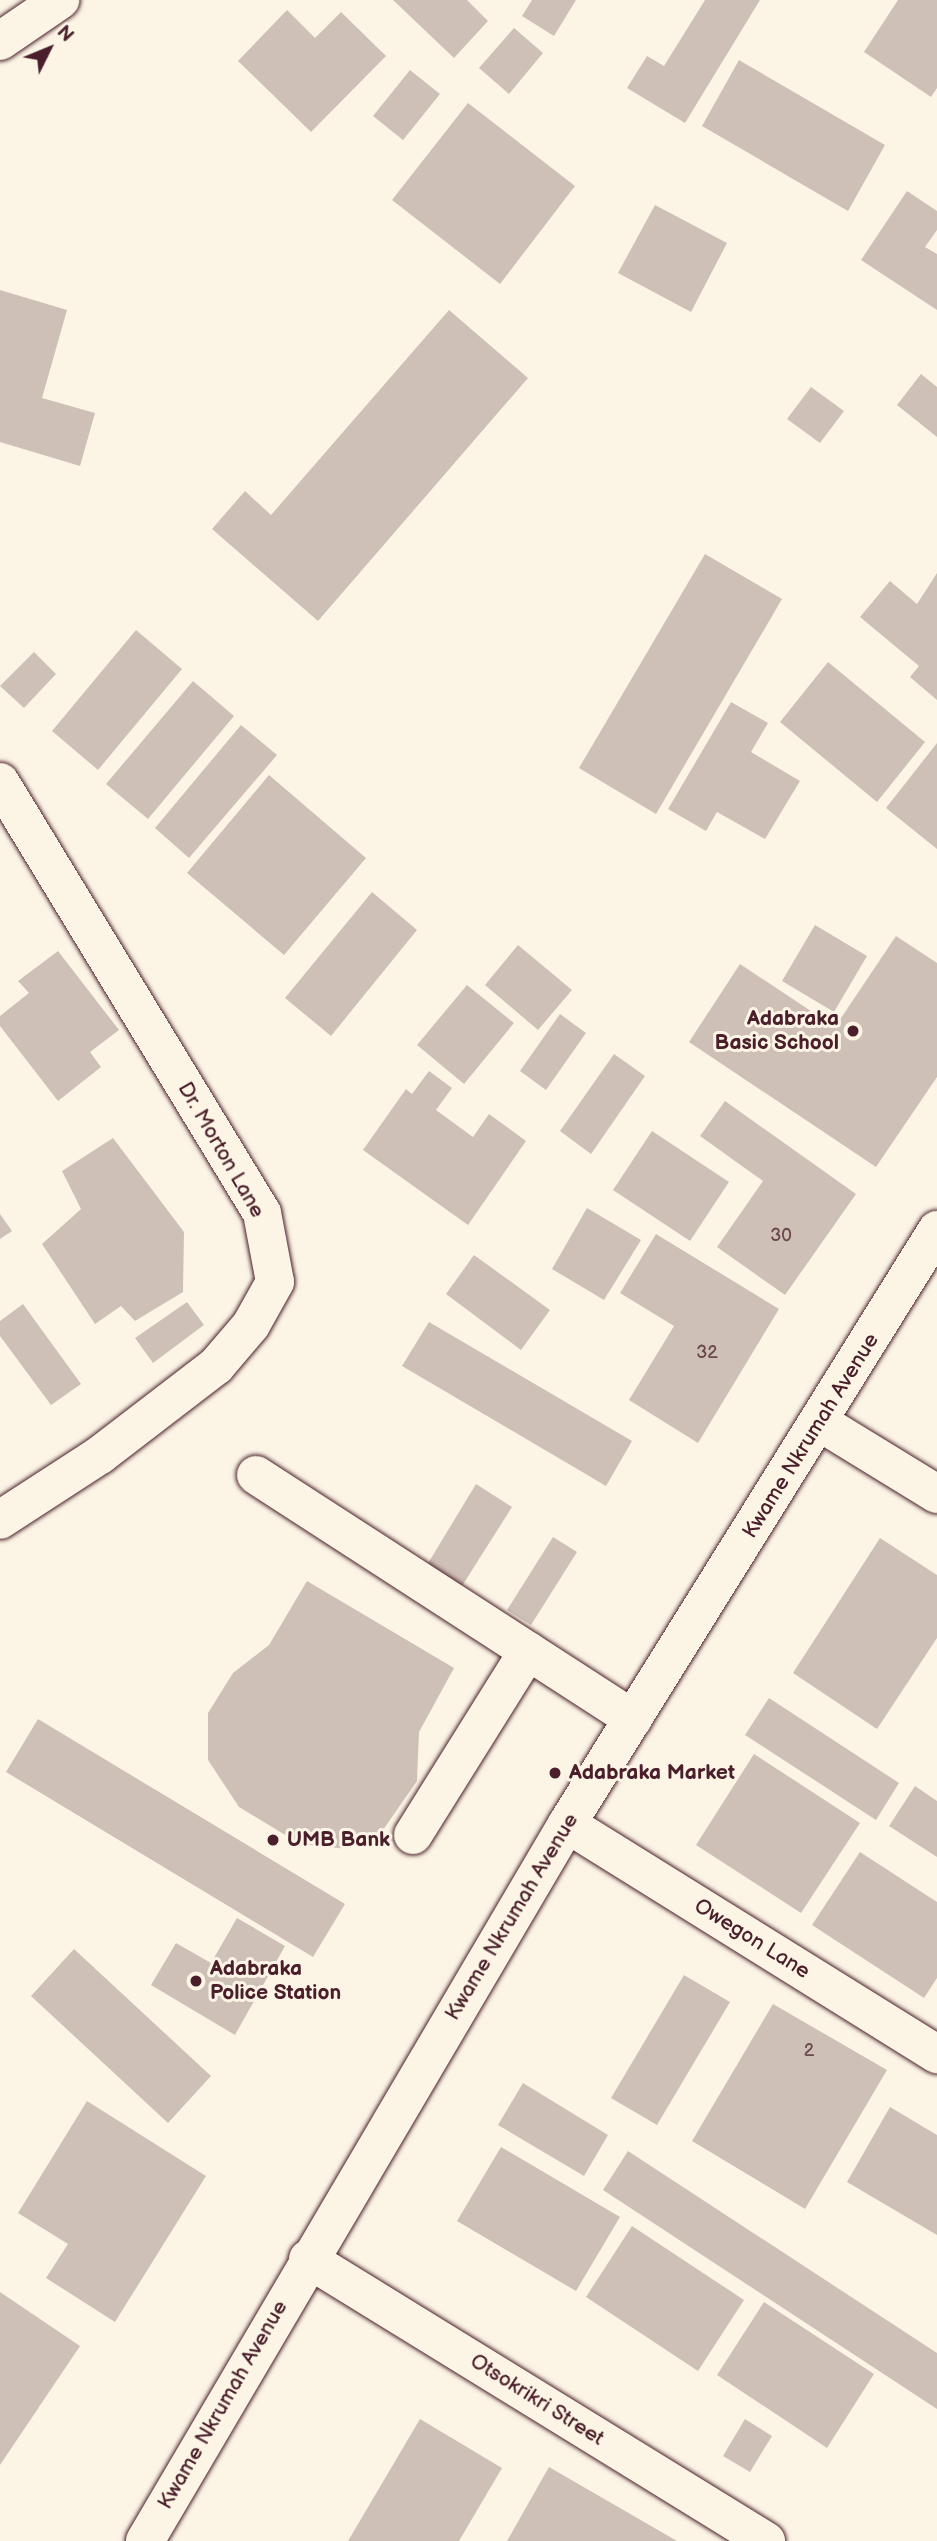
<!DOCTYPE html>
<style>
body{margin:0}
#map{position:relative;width:937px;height:2541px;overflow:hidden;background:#fcf5e5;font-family:"Balsamiq Sans",sans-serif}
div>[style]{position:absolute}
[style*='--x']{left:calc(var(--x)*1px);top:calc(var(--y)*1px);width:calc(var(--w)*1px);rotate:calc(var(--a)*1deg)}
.building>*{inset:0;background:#cfc0b7}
.roads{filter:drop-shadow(0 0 2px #4a1f2b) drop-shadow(0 0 2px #4a1f2b)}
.minor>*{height:38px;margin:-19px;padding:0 19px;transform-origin:19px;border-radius:19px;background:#fcf5e5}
.major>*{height:38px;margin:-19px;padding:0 19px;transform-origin:19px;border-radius:19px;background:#fcf5e5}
.dots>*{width:19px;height:19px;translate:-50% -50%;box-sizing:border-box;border:4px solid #fcf5e5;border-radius:50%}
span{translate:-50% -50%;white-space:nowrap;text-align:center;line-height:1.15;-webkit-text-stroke:6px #fcf5e5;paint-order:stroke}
.number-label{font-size:18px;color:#6b474e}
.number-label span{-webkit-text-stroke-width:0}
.poi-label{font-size:21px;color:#4a1f2b;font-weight:700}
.right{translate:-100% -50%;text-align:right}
.left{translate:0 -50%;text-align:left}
.street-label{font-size:21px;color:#4a1f2b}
.north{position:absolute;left:14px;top:14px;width:70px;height:70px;-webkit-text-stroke:5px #fcf5e5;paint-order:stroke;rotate:47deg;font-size:19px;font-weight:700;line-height:28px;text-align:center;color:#4a1f2b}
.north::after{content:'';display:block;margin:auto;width:24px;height:32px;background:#4a1f2b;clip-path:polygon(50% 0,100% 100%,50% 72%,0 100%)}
</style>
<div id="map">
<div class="building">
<div style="clip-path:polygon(393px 0,467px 0,488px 21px,454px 58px)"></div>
<div style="clip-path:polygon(532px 0,576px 0,554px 36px,522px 16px)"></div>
<div style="clip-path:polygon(705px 0,760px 0,685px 123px,627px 88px,647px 56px,664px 66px)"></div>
<div style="clip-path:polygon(898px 0,937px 0,937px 88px,931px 97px,864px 52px)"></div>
<div style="clip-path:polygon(287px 10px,315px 38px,341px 12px,386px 56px,311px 132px,238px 61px)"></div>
<div style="clip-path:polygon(514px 28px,543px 53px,509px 94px,479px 68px)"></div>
<div style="clip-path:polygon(739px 60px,885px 145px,848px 211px,702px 126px)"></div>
<div style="clip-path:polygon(410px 70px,440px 94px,403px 140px,373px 116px)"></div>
<div style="clip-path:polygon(468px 103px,575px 186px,500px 284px,392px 200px)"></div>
<div style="clip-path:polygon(907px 191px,937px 211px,937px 230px,925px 247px,937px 254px,937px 310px,861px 260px)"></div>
<div style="clip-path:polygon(655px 205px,727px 243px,691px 312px,618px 273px)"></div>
<div style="clip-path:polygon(0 290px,67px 310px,42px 398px,95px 413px,80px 466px,0 442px)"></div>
<div style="clip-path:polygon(449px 310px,528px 378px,318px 621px,212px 529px,245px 491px,271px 515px)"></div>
<div style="clip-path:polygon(921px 374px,937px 387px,937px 437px,897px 405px)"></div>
<div style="clip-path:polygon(811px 387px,844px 411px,820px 443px,787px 419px)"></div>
<div style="clip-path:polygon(705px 554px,782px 599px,656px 814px,579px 768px)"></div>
<div style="clip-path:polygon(937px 573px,937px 700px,910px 677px,919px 666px,860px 617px,890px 581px,917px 604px)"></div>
<div style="clip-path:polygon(136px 630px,182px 669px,98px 770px,52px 731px)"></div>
<div style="clip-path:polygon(34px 652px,56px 674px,24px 708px,0 686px)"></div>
<div style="clip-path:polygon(828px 662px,925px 742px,877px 802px,780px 722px)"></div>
<div style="clip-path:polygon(193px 681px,234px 716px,148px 819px,106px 784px)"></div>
<div style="clip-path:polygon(731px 702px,768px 723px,751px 752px,800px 781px,765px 839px,717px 812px,706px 831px,668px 809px)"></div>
<div style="clip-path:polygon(241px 725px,277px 755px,189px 858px,155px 828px)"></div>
<div style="clip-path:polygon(937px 743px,937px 849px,886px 808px)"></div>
<div style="clip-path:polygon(269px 775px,366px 858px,284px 955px,187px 873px)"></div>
<div style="clip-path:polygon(372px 892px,417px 930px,331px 1036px,285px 998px)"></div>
<div style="clip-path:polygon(815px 925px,867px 956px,834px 1012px,782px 981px)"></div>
<div style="clip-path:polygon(896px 936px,937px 963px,937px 1077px,876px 1167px,689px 1042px,740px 964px,835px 1027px)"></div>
<div style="clip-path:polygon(518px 945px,572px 990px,538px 1030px,485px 985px)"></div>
<div style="clip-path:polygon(58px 951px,119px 1030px,90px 1052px,101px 1067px,58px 1101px,0 1026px,0 1016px,29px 993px,18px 981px)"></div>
<div style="clip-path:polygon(467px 985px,514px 1023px,464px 1084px,417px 1045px)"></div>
<div style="clip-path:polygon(560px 1014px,586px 1033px,546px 1090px,520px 1071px)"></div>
<div style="clip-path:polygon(614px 1054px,645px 1076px,591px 1154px,560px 1131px)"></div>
<div style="clip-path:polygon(429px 1071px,452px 1088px,436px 1110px,473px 1137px,489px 1114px,526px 1141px,468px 1225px,363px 1150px,406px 1089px,412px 1094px)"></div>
<div style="clip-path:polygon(725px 1101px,856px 1194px,785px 1295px,717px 1247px,763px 1181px,700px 1136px)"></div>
<div style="clip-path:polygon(652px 1131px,729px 1182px,690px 1241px,613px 1190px)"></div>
<div style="clip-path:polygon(113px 1138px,184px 1232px,183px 1292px,135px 1321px,121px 1306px,95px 1324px,42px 1244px,81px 1209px,62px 1171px)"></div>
<div style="clip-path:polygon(587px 1208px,641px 1240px,604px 1300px,552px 1269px)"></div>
<div style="clip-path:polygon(0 1214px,12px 1231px,0 1239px)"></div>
<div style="clip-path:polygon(656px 1234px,779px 1309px,698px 1443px,629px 1400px,674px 1326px,620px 1293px)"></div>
<div style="clip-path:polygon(474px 1255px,550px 1310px,521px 1350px,446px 1294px)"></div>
<div style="clip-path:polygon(187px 1302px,204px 1325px,153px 1363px,135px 1338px)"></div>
<div style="clip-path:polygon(23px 1304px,81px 1384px,51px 1405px,0 1336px,0 1321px)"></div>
<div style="clip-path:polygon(429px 1322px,632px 1441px,606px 1486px,402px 1366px)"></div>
<div style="clip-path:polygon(476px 1484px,512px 1507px,462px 1586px,427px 1565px)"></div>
<div style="clip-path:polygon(553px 1537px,577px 1552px,531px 1625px,507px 1610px)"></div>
<div style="clip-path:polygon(880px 1538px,937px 1575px,937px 1638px,877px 1729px,793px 1673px)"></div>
<div style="clip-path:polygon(307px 1581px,454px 1668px,419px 1732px,417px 1781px,383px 1830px,348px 1849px,300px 1844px,239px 1807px,208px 1760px,208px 1713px,233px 1673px,269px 1645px)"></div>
<div style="clip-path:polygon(769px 1698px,899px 1783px,876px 1820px,745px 1735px)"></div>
<div style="clip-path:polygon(38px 1719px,345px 1904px,313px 1957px,6px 1772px)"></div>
<div style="clip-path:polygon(754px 1754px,860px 1823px,801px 1913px,696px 1845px)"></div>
<div style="clip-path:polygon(915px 1786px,937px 1801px,937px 1857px,889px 1826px)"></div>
<div style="clip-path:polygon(860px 1852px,937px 1902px,937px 1978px,924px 1998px,812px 1925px)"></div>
<div style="clip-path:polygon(237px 1918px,285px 1946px,235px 2035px,151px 1985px,176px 1943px,211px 1963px)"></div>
<div style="clip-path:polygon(74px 1949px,211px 2076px,168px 2123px,31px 1996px)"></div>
<div style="clip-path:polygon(684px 1975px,730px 2002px,657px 2125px,611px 2098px)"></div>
<div style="clip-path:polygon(773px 2004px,887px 2070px,805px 2209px,692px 2141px)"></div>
<div style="clip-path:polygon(523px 2083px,608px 2135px,584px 2176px,498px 2125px)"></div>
<div style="clip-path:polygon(87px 2101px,206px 2176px,115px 2322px,46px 2278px,68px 2244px,18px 2213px)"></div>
<div style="clip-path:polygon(890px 2107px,937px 2135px,937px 2235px,847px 2182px)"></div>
<div style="clip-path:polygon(501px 2147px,620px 2217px,576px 2291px,457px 2221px)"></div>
<div style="clip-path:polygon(628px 2151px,937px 2353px,937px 2409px,603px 2190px)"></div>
<div style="clip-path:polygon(632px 2226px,744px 2300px,698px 2371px,586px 2297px)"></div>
<div style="clip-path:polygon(0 2292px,80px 2346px,0 2465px)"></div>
<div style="clip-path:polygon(764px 2302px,874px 2374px,827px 2448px,717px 2375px)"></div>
<div style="clip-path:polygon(420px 2419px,502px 2468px,459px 2541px,348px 2541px)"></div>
<div style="clip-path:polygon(745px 2419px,772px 2436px,750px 2472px,723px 2456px)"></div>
<div style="clip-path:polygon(549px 2467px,677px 2541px,507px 2541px)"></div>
</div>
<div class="roads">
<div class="minor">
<div style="--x:0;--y:41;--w:73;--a:-34.3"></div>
<div style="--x:0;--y:782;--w:504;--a:58.71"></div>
<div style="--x:262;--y:1213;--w:70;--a:79.3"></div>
<div style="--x:275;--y:1282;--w:49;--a:119.2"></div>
<div style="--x:251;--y:1325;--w:54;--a:130.5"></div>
<div style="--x:216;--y:1366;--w:146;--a:142.5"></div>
<div style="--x:100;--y:1455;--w:119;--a:147"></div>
<div style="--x:821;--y:1423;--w:136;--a:31.5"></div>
<div style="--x:256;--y:1475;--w:449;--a:32.9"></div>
<div style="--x:567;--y:1824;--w:436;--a:31.9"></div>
<div style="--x:413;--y:1835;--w:217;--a:-58"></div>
<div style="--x:308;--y:2259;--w:538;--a:31.62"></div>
</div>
<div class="major">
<div style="--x:145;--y:2541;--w:832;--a:-59.52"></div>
<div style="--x:567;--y:1824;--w:700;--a:-58.08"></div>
</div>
</div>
<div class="dots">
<div style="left:853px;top:1031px;background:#4a1f2b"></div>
<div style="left:555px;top:1773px;background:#4a1f2b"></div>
<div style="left:273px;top:1840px;background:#4a1f2b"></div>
<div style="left:196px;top:1981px;background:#4a1f2b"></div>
</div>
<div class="number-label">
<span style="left:781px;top:1236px">30</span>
<span style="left:707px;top:1353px">32</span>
<span style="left:809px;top:2051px">2</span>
</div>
<div class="poi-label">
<span class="right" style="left:839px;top:1031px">Adabraka<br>Basic School</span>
<span class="left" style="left:569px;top:1773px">Adabraka Market</span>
<span class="left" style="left:287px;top:1840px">UMB Bank</span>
<span class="left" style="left:210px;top:1981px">Adabraka<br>Police Station</span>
</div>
<div class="street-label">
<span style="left:221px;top:1150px;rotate:60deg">Dr. Morton Lane</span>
<span style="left:811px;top:1436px;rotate:-58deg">Kwame Nkrumah Avenue</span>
<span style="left:512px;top:1917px;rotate:-59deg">Kwame Nkrumah Avenue</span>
<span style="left:752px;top:1939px;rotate:32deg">Owegon Lane</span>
<span style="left:537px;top:2400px;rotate:32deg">Otsokrikri Street</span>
<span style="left:223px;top:2405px;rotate:-60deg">Kwame Nkrumah Avenue</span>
</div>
<div class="north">N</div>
</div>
